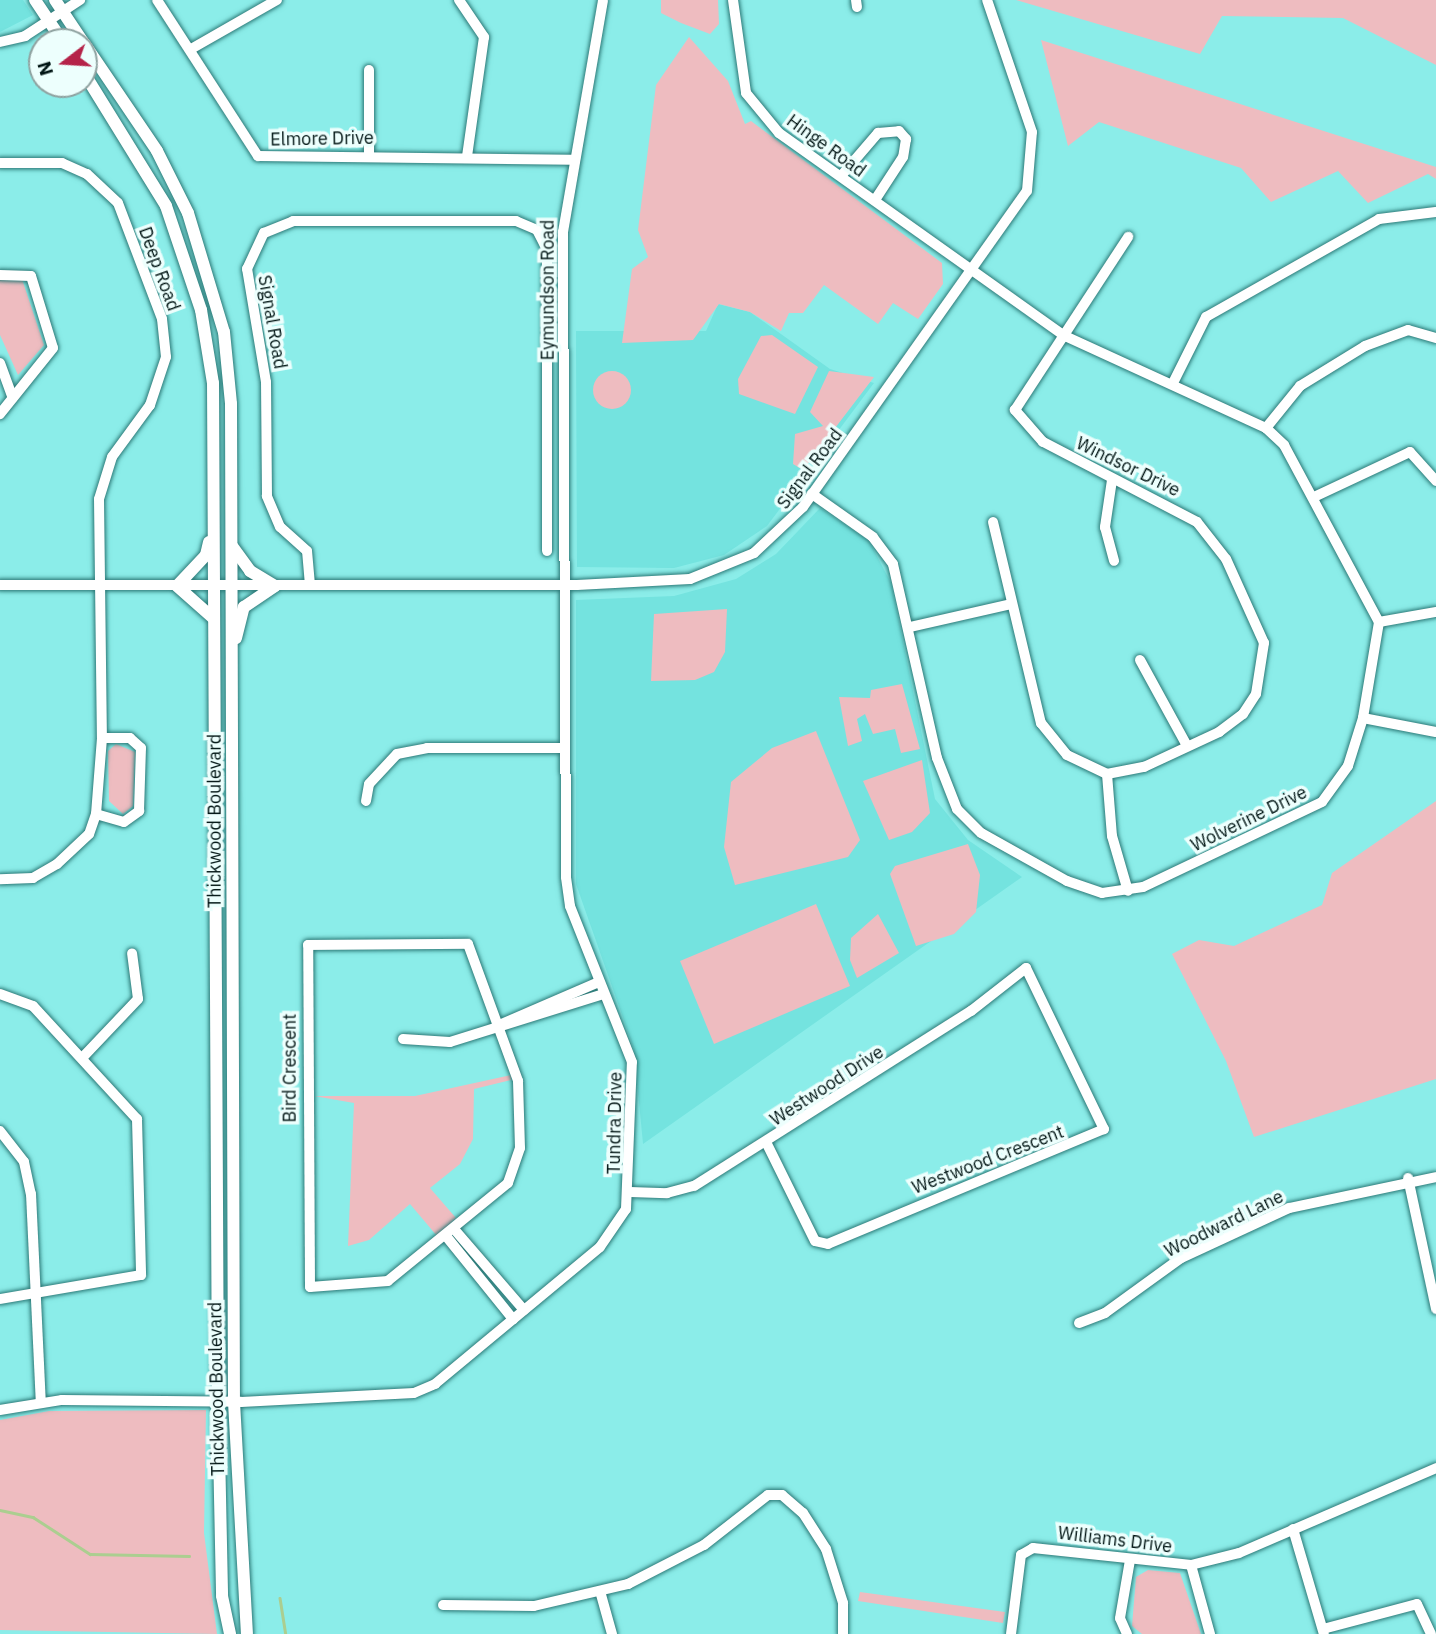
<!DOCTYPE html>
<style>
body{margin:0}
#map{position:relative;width:1436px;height:1634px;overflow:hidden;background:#8bede9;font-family:"IBM Plex Sans",sans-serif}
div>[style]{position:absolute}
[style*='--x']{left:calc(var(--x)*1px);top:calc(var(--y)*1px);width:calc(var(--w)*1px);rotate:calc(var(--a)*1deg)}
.built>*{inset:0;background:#74e3df}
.green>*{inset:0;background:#eebcc0}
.round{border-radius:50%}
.stream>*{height:2.5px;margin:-1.25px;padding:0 1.25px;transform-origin:1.25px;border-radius:1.25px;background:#abce90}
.roads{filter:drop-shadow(0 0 2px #2c7977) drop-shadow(0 0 2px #2c7977)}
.minor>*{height:10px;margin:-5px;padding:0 5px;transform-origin:5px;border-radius:5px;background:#fff}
.major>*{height:12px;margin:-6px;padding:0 6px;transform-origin:6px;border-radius:6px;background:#fff}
span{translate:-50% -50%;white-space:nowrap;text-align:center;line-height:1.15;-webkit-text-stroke:7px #edfffd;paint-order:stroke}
.street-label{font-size:18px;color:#021615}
.north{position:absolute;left:28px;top:28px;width:70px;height:70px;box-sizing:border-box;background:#edfffd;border:2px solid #8fa2a0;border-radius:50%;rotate:253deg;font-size:19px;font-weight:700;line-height:28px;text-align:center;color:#021615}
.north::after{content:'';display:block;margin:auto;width:24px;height:32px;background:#b52349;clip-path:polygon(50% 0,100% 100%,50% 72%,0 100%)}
</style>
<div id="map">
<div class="built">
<div style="clip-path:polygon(0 0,23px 0,33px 15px,0 32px)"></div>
<div style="clip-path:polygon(718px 304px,750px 312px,830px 369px,874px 383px,767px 526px,724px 555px,674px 568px,577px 567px,576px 331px,706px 331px)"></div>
<div style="clip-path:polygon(820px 508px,869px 541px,891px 583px,935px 799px,968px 840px,1022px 877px,643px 1144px,634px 1049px,576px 884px,576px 600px,674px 596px,736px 579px,776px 554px)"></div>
</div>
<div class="green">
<div style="clip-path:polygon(661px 0,718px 0,719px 24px,710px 34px,681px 23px,661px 13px)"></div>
<div style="clip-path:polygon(1016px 0,1436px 0,1436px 65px,1343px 18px,1222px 16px,1200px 54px)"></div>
<div style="clip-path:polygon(689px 37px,728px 81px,745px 124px,751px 121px,942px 263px,943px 284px,918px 319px,893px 303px,878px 324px,824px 285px,803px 313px,789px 313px,781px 331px,750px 312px,719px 304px,693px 340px,622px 343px,632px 269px,648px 257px,638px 230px,656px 85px)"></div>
<div style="clip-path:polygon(1041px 40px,1436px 167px,1436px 179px,1428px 174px,1368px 203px,1338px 171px,1271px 202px,1241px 168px,1099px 122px,1068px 146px)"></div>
<div style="clip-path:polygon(22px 279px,44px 345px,18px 375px,0 335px,0 280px)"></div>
<div style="clip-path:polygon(772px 335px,818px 367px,795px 414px,739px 394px,738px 379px,761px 336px)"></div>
<div class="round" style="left:593px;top:371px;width:38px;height:38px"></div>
<div style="clip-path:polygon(829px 371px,874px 377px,803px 470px,793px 464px,795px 434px,823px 426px,810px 412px)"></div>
<div style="clip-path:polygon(727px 609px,725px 652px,714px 672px,695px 680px,651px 681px,654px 614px)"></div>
<div style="clip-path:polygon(902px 684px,920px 749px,901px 753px,895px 729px,873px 734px,865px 714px,857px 719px,862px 741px,848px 746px,839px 697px,870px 698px,871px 690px)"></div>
<div style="clip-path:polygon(816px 731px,860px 840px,848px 857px,735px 885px,724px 847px,731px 782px,772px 748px)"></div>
<div style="clip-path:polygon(116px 744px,135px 752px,133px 806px,123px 814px,109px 801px,108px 751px)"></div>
<div style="clip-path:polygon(922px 760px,930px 813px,912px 832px,889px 840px,863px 781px)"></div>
<div style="clip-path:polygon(1436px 801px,1436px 1079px,1254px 1137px,1226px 1061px,1172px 954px,1199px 940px,1234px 946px,1322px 905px,1332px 873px)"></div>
<div style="clip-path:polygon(968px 844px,980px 875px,976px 912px,954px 934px,916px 946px,890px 874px,895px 866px)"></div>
<div style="clip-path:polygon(816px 904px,850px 986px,714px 1044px,680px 961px)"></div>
<div style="clip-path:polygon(878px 914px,899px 953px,857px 978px,850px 960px,851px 938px)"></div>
<div style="clip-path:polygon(511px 1075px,511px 1080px,474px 1089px,473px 1139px,460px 1164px,430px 1188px,456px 1218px,437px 1236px,410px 1204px,369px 1240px,348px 1246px,354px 1103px,314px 1096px,415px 1096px)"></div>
<div style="clip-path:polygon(206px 1410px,204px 1533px,217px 1634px,0 1630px,0 1420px,49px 1411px)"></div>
<div style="clip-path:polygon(1148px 1570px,1180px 1573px,1201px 1634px,1142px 1634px,1132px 1626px,1136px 1577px)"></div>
<div style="clip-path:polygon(860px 1592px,1005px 1612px,1003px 1623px,858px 1601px)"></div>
</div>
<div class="stream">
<div style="--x:0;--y:1510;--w:34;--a:12"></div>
<div style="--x:33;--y:1517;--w:68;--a:33"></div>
<div style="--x:90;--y:1554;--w:99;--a:1.2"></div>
<div style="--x:280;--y:1598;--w:36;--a:81"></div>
</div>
<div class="roads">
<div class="minor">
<div style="--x:157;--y:0;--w:186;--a:57.1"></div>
<div style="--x:258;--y:156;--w:314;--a:0.7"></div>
<div style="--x:459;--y:0;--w:45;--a:56"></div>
<div style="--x:484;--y:37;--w:120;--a:98.1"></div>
<div style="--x:733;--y:0;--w:94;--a:82"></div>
<div style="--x:746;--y:93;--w:52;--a:50.5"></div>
<div style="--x:779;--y:133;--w:351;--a:35.4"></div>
<div style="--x:1065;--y:336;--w:221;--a:24.6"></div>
<div style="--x:1266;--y:428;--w:25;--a:43"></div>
<div style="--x:1284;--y:445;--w:201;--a:61.8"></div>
<div style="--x:1379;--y:622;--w:97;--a:99.5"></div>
<div style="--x:1363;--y:718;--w:50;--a:107.4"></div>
<div style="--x:1348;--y:766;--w:44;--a:125.8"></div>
<div style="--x:1322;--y:802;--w:198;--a:154.6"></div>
<div style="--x:1143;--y:887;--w:41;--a:171.7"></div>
<div style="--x:1102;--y:893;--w:37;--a:-161"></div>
<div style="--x:1067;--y:881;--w:98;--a:-150.8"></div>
<div style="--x:981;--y:833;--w:34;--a:-135"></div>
<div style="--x:957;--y:809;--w:55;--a:-111.4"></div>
<div style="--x:937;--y:758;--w:199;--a:-102.8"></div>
<div style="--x:893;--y:564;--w:34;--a:-127"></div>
<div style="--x:873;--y:537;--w:75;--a:-144.8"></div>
<div style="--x:856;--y:0;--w:7;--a:82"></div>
<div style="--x:0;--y:42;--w:26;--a:-13"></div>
<div style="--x:25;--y:36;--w:66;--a:-33.2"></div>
<div style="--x:191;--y:49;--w:99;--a:-29.7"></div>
<div style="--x:369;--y:154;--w:84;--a:-90"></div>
<div style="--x:0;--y:163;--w:62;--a:0"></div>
<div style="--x:62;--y:163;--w:27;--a:24"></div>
<div style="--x:87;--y:174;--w:42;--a:43.1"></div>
<div style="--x:118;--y:203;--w:124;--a:69.2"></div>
<div style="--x:162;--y:319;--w:38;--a:84"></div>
<div style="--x:166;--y:357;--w:51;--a:108.4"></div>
<div style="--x:150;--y:405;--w:64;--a:126.2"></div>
<div style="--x:112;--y:457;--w:44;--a:107.2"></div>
<div style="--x:99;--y:499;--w:239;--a:89.3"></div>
<div style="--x:102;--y:738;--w:76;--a:94.5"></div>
<div style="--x:96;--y:814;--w:21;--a:109"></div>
<div style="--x:89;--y:834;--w:44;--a:136.8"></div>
<div style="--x:57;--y:864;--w:28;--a:150"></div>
<div style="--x:33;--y:878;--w:33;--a:178"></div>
<div style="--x:841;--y:176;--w:57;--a:-49.3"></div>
<div style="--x:878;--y:133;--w:21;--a:-5"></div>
<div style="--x:899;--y:131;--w:11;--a:49"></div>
<div style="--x:906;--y:139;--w:18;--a:99"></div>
<div style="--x:903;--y:157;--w:51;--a:123.1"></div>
<div style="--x:0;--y:275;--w:31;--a:2"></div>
<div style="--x:31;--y:276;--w:75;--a:73"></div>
<div style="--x:53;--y:348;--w:85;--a:128.8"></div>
<div style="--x:0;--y:363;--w:37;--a:70"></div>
<div style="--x:1173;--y:383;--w:74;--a:-63.4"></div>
<div style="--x:1206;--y:317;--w:199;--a:-29.5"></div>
<div style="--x:1379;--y:219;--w:57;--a:-7"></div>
<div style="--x:1266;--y:428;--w:54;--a:-51"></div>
<div style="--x:1300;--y:386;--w:76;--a:-31.6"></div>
<div style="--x:1365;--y:346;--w:46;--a:-20.4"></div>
<div style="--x:1408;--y:330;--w:29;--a:16"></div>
<div style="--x:1112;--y:480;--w:48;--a:98.5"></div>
<div style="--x:1105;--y:527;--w:35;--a:75"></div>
<div style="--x:1314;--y:497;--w:106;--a:-25.1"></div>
<div style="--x:1410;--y:452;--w:39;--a:48"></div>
<div style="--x:993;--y:522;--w:207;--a:76.6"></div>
<div style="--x:1041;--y:723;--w:41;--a:50.9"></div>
<div style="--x:1067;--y:755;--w:44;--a:25.4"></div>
<div style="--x:1107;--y:774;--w:38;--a:-11"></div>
<div style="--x:1144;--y:767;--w:83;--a:-25"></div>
<div style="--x:1219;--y:732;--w:30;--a:-37"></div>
<div style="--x:1243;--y:714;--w:24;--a:-57"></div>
<div style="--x:1256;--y:694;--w:52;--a:-81.1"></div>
<div style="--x:1264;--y:643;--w:92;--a:-114.3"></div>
<div style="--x:1226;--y:559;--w:47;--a:-128.1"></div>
<div style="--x:1197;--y:522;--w:174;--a:-152.5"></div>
<div style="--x:1043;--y:442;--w:43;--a:-131.2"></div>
<div style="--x:1015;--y:410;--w:207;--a:-56.8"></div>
<div style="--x:0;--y:585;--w:577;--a:0"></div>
<div style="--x:577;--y:585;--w:113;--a:-3"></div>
<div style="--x:690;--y:579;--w:69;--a:-22.1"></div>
<div style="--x:754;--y:553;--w:67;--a:-43.2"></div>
<div style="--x:803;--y:507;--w:387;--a:-54.7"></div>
<div style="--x:1027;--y:191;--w:59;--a:-85.2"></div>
<div style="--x:1032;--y:132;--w:139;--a:-108.8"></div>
<div style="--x:310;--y:585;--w:34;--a:-95"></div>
<div style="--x:307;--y:551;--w:36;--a:-138"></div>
<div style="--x:280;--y:527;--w:34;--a:-113"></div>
<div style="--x:267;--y:496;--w:114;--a:-90.5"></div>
<div style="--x:266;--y:382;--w:115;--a:-99.5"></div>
<div style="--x:247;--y:269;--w:40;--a:-65"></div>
<div style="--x:264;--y:233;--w:31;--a:-22"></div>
<div style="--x:293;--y:221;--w:223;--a:0"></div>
<div style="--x:516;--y:221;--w:23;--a:23"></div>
<div style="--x:537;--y:230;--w:22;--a:63"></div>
<div style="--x:547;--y:250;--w:301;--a:90"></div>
<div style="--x:1379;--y:622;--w:58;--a:-10"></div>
<div style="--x:910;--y:627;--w:104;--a:-12.8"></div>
<div style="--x:1140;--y:660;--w:98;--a:61.3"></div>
<div style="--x:1363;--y:718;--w:74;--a:10.9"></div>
<div style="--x:1107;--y:774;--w:62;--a:85.4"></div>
<div style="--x:1112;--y:836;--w:57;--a:73.8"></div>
<div style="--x:366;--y:801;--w:17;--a:-80"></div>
<div style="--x:369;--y:784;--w:41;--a:-47"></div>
<div style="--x:397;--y:754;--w:31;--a:-11"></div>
<div style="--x:427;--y:748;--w:138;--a:0"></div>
<div style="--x:96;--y:814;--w:29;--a:16"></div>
<div style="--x:124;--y:822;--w:19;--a:-36"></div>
<div style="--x:139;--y:811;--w:63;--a:-88.2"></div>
<div style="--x:141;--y:748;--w:15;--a:-138"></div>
<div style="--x:130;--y:738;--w:28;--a:180"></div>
<div style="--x:468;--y:944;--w:146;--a:69.9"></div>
<div style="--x:518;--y:1081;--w:67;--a:88.3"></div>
<div style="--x:520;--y:1148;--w:37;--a:109"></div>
<div style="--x:508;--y:1183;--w:155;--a:140.8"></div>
<div style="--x:388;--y:1281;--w:78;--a:175.6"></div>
<div style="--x:310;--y:1287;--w:342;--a:-90.3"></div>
<div style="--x:308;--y:945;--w:160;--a:-0.4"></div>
<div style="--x:0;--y:994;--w:35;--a:20"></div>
<div style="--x:33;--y:1006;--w:154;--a:47.4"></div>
<div style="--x:137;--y:1119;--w:156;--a:88.5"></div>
<div style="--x:141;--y:1275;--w:143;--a:170.3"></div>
<div style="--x:499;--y:1025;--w:109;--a:-23.3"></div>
<div style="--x:403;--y:1039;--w:47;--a:3.7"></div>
<div style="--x:450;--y:1042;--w:160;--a:-17.4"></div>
<div style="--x:83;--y:1057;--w:80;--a:-46.5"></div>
<div style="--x:138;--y:999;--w:46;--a:-97.4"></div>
<div style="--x:0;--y:1131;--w:39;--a:52"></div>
<div style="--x:24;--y:1162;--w:33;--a:78"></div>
<div style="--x:31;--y:1194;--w:209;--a:87.3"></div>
<div style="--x:1408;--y:1178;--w:134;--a:77.9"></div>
<div style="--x:630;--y:1192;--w:37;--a:2"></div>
<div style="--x:667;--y:1193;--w:28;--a:-15"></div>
<div style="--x:694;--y:1186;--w:328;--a:-32.3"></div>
<div style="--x:971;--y:1011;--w:70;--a:-38"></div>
<div style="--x:1026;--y:968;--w:179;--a:64.2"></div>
<div style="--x:1104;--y:1129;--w:299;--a:157.4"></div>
<div style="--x:828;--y:1244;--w:13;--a:-167"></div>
<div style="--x:815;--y:1241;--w:108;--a:-116.3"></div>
<div style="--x:454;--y:1229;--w:107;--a:49.2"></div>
<div style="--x:446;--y:1236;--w:107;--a:51.1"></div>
<div style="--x:1079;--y:1323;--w:28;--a:-21"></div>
<div style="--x:1105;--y:1313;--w:94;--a:-35.9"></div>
<div style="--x:1181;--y:1258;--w:119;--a:-24.8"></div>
<div style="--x:1289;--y:1208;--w:150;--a:-11.9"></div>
<div style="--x:0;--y:1410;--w:63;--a:-9.2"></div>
<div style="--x:62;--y:1400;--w:179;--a:0.6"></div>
<div style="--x:241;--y:1402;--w:173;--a:-3"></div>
<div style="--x:414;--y:1393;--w:23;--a:-23"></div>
<div style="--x:435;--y:1384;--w:214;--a:-39.7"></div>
<div style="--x:600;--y:1247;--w:46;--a:-55.6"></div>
<div style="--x:626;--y:1209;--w:147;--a:-87.7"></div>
<div style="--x:632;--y:1062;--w:168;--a:-111.7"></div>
<div style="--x:570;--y:906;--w:29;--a:-98"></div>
<div style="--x:566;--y:877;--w:645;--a:-90.27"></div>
<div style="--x:563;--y:232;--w:235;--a:-80.2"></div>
<div style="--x:1293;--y:1529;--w:109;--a:73.6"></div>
<div style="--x:1191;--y:1565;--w:72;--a:74.6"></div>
<div style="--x:600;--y:1591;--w:45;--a:74.4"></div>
<div style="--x:443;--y:1605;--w:91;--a:0.6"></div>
<div style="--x:534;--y:1606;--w:97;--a:-13.2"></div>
<div style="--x:628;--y:1584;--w:85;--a:-27.2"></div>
<div style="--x:704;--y:1545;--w:81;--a:-38"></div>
<div style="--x:768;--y:1495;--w:14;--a:0"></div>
<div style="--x:782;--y:1495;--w:28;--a:41"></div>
<div style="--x:803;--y:1513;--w:43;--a:57.4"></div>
<div style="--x:826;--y:1549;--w:57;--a:72.5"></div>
<div style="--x:843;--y:1603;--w:31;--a:90"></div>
<div style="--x:1323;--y:1629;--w:97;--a:-14.9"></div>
<div style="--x:1417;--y:1604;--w:33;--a:65"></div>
<div style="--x:1011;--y:1634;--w:80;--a:-82.8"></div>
<div style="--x:1021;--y:1555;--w:14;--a:-30"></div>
<div style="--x:1033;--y:1548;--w:159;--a:6.1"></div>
<div style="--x:1191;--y:1565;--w:49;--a:-14"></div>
<div style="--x:1239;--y:1553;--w:215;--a:-23.3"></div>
<div style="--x:1127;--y:1634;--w:17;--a:-114"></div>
<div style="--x:1120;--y:1618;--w:59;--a:-80.2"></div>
</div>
<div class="major">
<div style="--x:35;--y:0;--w:50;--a:56.3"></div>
<div style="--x:55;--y:0;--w:50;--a:56.3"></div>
<div style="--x:84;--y:43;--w:130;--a:55.9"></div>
<div style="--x:157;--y:151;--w:69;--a:63.4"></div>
<div style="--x:188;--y:213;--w:124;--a:73.2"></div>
<div style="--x:224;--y:332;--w:72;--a:84.4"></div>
<div style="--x:231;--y:404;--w:998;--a:89.83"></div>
<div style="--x:234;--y:1402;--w:232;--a:86.8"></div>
<div style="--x:84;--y:73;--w:156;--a:58.3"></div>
<div style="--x:166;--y:206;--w:110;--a:71.4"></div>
<div style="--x:201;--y:310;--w:74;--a:80.7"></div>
<div style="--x:213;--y:383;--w:1018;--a:89.72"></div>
<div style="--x:218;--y:1401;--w:195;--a:88.8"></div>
<div style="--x:222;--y:1596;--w:39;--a:78"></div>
<div style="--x:209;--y:542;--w:13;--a:103"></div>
<div style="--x:206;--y:555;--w:42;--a:133.1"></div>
<div style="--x:177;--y:586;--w:48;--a:41.6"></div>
<div style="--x:232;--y:546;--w:31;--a:54"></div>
<div style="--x:250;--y:571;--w:29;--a:31"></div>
<div style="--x:236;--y:638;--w:32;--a:-76"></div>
<div style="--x:244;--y:607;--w:37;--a:-34"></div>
</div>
</div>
<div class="street-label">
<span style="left:322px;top:139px;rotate:-1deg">Elmore Drive</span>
<span style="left:826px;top:146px;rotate:36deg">Hinge Road</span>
<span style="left:159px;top:269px;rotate:70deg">Deep Road</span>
<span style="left:548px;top:290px;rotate:-90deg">Eymundson Road</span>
<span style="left:272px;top:322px;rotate:80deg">Signal Road</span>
<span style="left:1128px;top:467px;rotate:26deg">Windsor Drive</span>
<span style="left:810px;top:469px;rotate:-53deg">Signal Road</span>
<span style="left:1249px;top:819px;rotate:-26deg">Wolverine Drive</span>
<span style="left:215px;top:821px;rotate:-90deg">Thickwood Boulevard</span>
<span style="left:290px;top:1068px;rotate:-90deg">Bird Crescent</span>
<span style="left:827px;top:1086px;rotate:-33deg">Westwood Drive</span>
<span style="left:615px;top:1123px;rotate:-89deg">Tundra Drive</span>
<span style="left:988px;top:1160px;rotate:-21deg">Westwood Crescent</span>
<span style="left:1224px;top:1224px;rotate:-26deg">Woodward Lane</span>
<span style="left:217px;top:1389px;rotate:-91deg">Thickwood Boulevard</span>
<span style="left:1115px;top:1540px;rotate:7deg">Williams Drive</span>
</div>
<div class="north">N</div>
</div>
